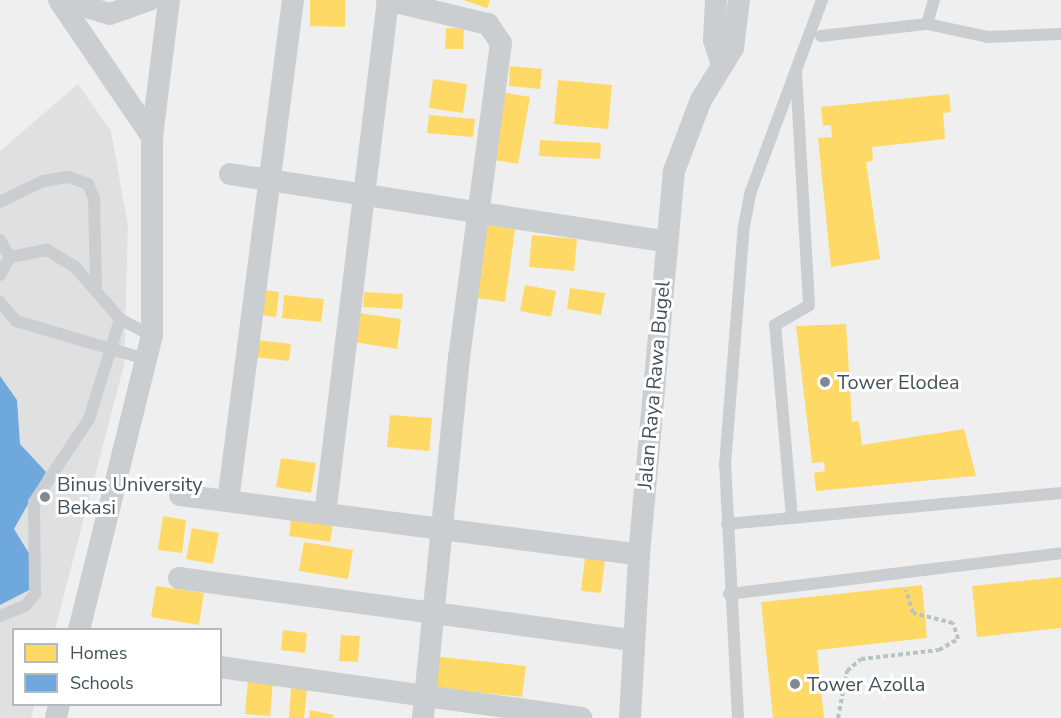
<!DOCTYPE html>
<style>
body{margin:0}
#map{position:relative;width:1061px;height:718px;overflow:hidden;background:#f0efef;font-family:"Nunito Sans",sans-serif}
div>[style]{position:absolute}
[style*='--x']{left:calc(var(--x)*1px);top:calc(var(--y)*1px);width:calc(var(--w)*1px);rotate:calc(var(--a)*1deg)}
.education>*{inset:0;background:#e1e0e1}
.homes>*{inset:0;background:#ffd966}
.schools>*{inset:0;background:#6fa8dc}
.path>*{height:4px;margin-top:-2px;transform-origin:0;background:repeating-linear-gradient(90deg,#b7c5c0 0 4.5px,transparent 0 7.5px)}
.service>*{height:12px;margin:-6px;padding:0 6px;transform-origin:6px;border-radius:6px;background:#cbced0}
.minor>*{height:22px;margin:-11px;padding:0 11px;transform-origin:11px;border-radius:11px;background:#cbced0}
.dots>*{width:16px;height:16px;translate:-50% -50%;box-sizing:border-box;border:3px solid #fff;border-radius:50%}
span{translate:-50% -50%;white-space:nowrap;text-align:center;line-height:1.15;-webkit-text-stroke:6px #fff;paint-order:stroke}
.poi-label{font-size:20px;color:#44525d}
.left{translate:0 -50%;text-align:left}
.street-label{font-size:20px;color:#44525d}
.legend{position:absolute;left:12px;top:628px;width:210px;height:78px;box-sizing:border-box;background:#fff;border:2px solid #b4babe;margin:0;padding:8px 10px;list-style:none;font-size:18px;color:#44525d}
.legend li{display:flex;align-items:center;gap:12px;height:30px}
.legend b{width:30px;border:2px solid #b4babe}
</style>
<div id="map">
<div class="education">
<div style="clip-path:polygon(78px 84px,111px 131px,128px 226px,124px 365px,55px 629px,14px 630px,14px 704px,35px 705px,31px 718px,0 718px,0 151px)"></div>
</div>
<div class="homes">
<div style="clip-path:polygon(310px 0,345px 0,345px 27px,310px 26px)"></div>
<div style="clip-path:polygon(463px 0,490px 0,487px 8px)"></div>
<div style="clip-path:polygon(446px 28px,464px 29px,463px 49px,445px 49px)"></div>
<div style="clip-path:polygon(510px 66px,542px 69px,540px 89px,509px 86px)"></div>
<div style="clip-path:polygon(433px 79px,467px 84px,463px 113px,429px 108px)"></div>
<div style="clip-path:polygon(558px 80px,612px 85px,608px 129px,554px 124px)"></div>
<div style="clip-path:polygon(500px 92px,530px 97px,518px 164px,489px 159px)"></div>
<div style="clip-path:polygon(949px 94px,951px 112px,943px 113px,945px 139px,872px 147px,873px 161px,866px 162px,880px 259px,831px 267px,818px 138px,832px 137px,831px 125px,823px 126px,821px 107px)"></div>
<div style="clip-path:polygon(429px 115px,475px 119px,473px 137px,427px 133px)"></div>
<div style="clip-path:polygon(540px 140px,601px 143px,600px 159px,539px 156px)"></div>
<div style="clip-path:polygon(480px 224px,515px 229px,505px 302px,470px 297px)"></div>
<div style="clip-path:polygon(532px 235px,577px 239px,574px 271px,529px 267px)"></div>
<div style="clip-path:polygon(525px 285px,556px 291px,551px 317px,520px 311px)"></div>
<div style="clip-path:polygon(570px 288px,605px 293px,601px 315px,567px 309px)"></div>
<div style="clip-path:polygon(264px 290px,279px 292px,276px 317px,261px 315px)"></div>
<div style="clip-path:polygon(364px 292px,403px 294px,402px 309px,363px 307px)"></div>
<div style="clip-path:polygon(284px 295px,324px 299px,321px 322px,282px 318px)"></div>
<div style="clip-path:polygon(358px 313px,401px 319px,397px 349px,354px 342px)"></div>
<div style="clip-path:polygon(846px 324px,852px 422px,859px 421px,862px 445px,964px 429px,976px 476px,816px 491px,814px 473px,825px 471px,824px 462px,812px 463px,796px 326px)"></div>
<div style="clip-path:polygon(256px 340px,291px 344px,289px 361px,254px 357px)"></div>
<div style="clip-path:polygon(390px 415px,432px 418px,429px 451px,387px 447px)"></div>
<div style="clip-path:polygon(281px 458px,316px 463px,311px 493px,276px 487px)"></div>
<div style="clip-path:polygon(292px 512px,334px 518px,330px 542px,289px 536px)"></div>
<div style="clip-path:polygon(163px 516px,186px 520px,182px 553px,158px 550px)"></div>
<div style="clip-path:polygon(192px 528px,219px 533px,213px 564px,186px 559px)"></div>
<div style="clip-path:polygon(304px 542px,353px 550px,348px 579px,299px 571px)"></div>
<div style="clip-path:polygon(585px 558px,605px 560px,601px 593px,581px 591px)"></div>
<div style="clip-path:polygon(1061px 577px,1061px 628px,977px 637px,972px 586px)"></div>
<div style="clip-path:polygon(922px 585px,927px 638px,817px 650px,824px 718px,773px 718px,761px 602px)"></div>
<div style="clip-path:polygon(156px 586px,204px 593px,199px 625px,151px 617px)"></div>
<div style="clip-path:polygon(283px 630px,307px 633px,305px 653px,281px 650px)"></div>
<div style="clip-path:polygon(341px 635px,360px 636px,358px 662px,339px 661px)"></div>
<div style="clip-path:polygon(432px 656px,526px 666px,522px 697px,429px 687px)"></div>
<div style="clip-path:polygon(248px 680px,273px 682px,270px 716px,245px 714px)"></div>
<div style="clip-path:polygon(291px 688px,307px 689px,304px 718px,289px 718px)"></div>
<div style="clip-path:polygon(310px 710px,334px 715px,333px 718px,309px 718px)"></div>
</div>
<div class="schools">
<div style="clip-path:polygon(0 376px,17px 400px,20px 444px,46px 472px,14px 529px,30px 555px,35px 587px,0 605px)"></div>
</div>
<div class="path">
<div style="--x:838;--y:718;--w:48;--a:-79.2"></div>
<div style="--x:847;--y:671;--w:18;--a:-41"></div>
<div style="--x:861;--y:659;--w:79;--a:-6.6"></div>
<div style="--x:939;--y:650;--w:22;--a:-30"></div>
<div style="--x:958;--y:639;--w:17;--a:-107"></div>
<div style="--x:953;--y:623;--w:41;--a:-166"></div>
<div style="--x:913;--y:613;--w:24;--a:-107"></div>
</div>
<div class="service">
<div style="--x:927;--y:24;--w:25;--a:-74"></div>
<div style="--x:821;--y:36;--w:107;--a:-6.5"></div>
<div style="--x:927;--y:24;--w:62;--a:12"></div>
<div style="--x:988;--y:37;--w:73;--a:-2.4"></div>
<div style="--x:0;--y:202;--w:48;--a:-26"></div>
<div style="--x:43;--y:181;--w:26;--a:-9"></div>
<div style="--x:69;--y:177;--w:20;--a:20"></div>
<div style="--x:88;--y:184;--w:15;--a:67"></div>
<div style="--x:94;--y:198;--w:88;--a:88.7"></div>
<div style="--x:0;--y:240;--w:20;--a:60"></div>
<div style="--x:0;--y:275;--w:21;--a:-61"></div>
<div style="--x:10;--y:257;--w:38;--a:-11"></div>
<div style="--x:47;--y:250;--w:33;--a:31"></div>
<div style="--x:75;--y:267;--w:69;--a:49.1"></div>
<div style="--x:120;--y:319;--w:36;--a:28"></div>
<div style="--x:0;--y:302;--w:25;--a:50"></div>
<div style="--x:16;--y:321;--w:134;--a:16.4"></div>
<div style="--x:792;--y:518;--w:194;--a:-95"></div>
<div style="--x:775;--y:325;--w:39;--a:-30"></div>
<div style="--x:809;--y:305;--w:233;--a:-93.2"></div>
<div style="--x:727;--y:524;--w:335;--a:-5.3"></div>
<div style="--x:729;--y:594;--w:335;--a:-7"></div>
<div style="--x:0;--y:616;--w:27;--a:-22"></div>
<div style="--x:25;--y:606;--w:16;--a:-50"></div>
<div style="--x:35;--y:594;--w:92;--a:-90.6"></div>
<div style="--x:34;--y:502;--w:100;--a:-56.5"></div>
<div style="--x:89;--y:419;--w:105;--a:-72.8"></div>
<div style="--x:738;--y:718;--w:253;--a:-92.9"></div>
<div style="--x:725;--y:465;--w:240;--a:-85.5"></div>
<div style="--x:744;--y:226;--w:36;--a:-79"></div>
<div style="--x:751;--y:191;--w:204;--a:-69.6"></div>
</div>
<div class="minor">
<div style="--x:59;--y:0;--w:166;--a:55.8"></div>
<div style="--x:152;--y:137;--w:138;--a:-82.9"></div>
<div style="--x:61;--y:0;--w:51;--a:15.9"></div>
<div style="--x:110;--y:14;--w:41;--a:-19.7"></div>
<div style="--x:387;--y:0;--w:104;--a:13.4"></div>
<div style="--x:488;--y:24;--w:23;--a:56"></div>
<div style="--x:501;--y:43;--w:317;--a:97.6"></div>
<div style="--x:459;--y:357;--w:363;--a:95.7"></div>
<div style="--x:716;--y:0;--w:40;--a:92.9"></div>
<div style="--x:714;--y:40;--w:22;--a:72"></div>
<div style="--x:230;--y:174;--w:442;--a:8.8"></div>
<div style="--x:180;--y:495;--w:463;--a:7.4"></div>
<div style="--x:228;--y:501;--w:505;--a:-82.61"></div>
<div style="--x:325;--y:514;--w:518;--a:-83.01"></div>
<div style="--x:179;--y:578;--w:459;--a:7.8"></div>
<div style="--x:79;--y:630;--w:303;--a:-76.1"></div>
<div style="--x:152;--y:336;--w:199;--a:-90"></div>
<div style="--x:220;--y:667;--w:365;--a:8"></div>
<div style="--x:56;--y:718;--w:14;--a:-78"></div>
<div style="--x:630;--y:718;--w:163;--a:-86.8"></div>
<div style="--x:639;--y:555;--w:386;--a:-84.8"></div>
<div style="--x:674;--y:171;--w:76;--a:-69.2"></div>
<div style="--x:701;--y:100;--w:61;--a:-58.4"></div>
<div style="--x:733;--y:48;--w:48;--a:-82.9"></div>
</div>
<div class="dots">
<div style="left:825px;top:382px;background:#808990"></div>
<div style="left:45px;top:497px;background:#808990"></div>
<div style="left:795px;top:684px;background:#808990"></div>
</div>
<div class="poi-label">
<span class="left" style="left:837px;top:382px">Tower Elodea</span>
<span class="left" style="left:57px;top:496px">Binus University<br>Bekasi</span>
<span class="left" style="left:807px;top:684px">Tower Azolla</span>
</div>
<div class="street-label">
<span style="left:654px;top:385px;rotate:-85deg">Jalan Raya Rawa Bugel</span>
</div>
<ul class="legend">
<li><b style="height:16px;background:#ffd966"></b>Homes</li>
<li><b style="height:16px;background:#6fa8dc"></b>Schools</li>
</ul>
</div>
